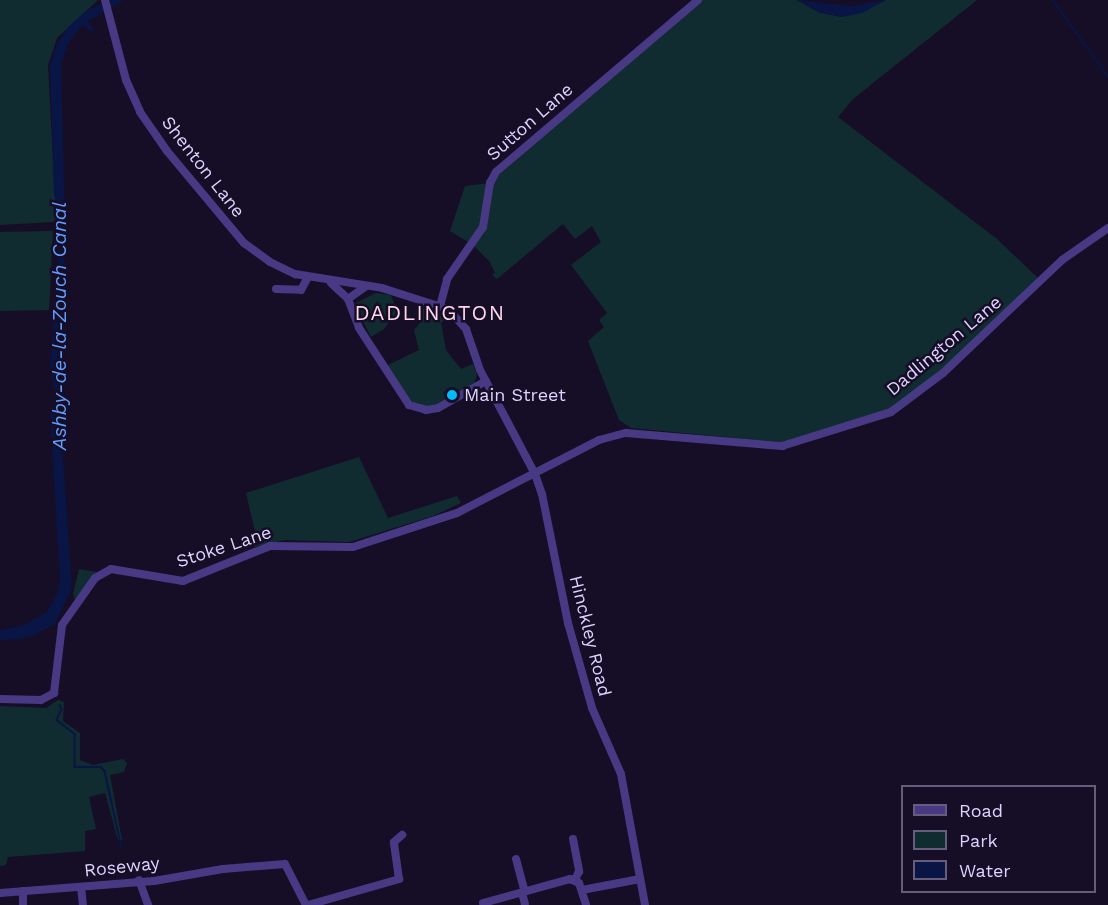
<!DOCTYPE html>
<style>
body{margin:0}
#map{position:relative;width:1108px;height:905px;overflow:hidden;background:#160e26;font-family:"Work Sans",sans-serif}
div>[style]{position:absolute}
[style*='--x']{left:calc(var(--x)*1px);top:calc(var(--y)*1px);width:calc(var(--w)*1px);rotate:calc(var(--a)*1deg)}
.green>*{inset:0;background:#112c30}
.water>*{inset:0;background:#091544}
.stream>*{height:1.5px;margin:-0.75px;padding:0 0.75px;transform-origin:0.75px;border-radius:0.75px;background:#091544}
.minor>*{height:8px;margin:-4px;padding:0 4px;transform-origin:4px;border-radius:4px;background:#483985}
.dots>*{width:16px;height:16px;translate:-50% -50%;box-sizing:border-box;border:3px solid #160e26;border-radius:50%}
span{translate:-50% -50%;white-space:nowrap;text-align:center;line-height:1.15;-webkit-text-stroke:5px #160e26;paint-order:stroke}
.street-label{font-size:18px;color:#dfd3ff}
.poi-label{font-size:18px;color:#dfd3ff}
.left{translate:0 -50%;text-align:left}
.water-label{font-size:20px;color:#619dff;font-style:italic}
.quarter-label{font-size:21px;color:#ffd5e9;letter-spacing:1.5px}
.legend{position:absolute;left:901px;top:785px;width:195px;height:108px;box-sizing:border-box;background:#160e26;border:2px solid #665d7d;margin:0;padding:8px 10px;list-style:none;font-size:18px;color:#dfd3ff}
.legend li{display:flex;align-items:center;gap:12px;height:30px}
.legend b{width:30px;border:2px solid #665d7d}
</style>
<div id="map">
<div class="green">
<div style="clip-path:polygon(0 0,98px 0,57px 38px,48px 65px,56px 219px,53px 222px,0 225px)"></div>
<div style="clip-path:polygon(698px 0,797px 0,818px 12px,842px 17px,886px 0,977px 0,853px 99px,838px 117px,997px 239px,1038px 278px,981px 336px,898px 407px,789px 443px,631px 428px,619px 420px,588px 341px,604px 327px,599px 320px,607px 313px,571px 265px,601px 242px,592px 226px,575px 239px,563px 224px,497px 279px,492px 275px,495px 273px,490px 262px,473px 245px,450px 231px,465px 186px,490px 183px)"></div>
<div style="clip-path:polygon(53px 231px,49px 310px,0 311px,0 232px)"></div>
<div style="clip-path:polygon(376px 293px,391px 295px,397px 312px,384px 329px,371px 337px,354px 304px)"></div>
<div style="clip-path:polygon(419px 306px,448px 316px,441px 323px,446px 350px,461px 369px,473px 364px,477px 375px,474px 384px,437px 407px,426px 408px,410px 404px,386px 366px,419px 350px,414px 330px,420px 323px,416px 312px)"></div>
<div style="clip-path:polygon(359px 457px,388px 518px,457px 496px,461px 503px,433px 516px,349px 542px,285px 540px,254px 547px,256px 535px,246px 493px)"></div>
<div style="clip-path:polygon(79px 569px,97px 572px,75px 600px,73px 594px)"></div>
<div style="clip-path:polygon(58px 700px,64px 702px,63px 721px,80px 733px,80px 760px,93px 765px,123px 759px,127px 763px,124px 772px,110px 775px,122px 840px,118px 840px,105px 793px,89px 797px,96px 829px,85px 831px,85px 851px,8px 857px,6px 865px,0 866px,0 706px,46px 708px)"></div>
</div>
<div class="water">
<div style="clip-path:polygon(111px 0,124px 0,88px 21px,94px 30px,91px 32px,83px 25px,69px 41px,61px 64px,65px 233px,59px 401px,72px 588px,55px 624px,30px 637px,0 641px,0 630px,24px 625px,47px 612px,58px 592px,60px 577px,50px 416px,55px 395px,50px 371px,60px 222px,54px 193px,50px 65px,57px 44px,69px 26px,86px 11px)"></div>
<div style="clip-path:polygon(797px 0,851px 6px,886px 0,862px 13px,842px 17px,818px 12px)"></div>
</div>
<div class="stream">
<div style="--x:1053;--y:0;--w:94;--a:54.1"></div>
<div style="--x:60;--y:705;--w:5;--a:68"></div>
<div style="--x:62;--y:710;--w:11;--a:117"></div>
<div style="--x:57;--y:720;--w:23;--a:38"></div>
<div style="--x:75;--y:734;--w:33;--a:90"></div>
<div style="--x:75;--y:767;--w:26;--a:0"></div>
<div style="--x:101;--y:767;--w:6;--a:45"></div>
<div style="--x:105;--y:771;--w:79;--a:77.6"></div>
</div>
<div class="minor">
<div style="--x:105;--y:0;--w:83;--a:75.3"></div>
<div style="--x:126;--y:80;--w:35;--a:66"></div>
<div style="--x:140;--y:112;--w:47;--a:55.3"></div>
<div style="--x:167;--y:151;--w:120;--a:50.1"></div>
<div style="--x:244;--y:243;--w:32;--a:36"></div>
<div style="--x:270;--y:262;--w:28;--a:26"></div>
<div style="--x:295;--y:274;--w:88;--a:9.1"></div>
<div style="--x:382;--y:288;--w:69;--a:17.7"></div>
<div style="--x:448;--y:309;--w:27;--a:48"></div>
<div style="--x:466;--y:329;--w:43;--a:71.1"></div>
<div style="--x:480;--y:370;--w:118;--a:62.1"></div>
<div style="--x:535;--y:474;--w:21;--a:71"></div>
<div style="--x:542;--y:494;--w:132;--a:78.6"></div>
<div style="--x:568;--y:623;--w:88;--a:74.2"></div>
<div style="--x:592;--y:708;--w:72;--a:66.3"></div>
<div style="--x:621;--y:774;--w:133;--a:79.6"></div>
<div style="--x:331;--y:283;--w:23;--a:43"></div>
<div style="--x:365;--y:287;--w:21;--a:145"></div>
<div style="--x:348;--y:299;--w:31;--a:69"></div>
<div style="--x:359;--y:328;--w:92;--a:57"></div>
<div style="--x:409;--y:405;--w:18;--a:16"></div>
<div style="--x:426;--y:410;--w:12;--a:-9"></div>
<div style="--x:438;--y:408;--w:55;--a:-29.4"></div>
<div style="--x:276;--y:289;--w:25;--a:2"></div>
<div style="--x:301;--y:290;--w:15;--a:-62"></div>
<div style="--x:440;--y:306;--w:28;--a:-75"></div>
<div style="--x:447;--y:279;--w:63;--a:-55.3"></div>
<div style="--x:483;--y:227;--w:45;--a:-81"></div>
<div style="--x:490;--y:183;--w:13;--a:-61"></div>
<div style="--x:496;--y:172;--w:265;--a:-40.4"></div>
<div style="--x:0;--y:699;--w:41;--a:1.4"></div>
<div style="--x:41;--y:700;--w:15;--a:-28"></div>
<div style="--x:54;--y:693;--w:68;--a:-83.3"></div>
<div style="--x:62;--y:625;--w:57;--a:-54.9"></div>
<div style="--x:95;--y:578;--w:18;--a:-29"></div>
<div style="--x:111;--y:569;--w:73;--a:9.5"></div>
<div style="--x:183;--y:581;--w:94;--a:-21.9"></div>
<div style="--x:270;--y:546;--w:83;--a:0.7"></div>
<div style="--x:353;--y:547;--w:109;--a:-18.1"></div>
<div style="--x:457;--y:513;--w:160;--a:-27.2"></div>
<div style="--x:599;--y:440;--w:28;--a:-15"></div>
<div style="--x:626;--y:433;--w:157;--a:4.8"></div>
<div style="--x:782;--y:446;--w:114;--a:-17.3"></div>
<div style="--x:891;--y:412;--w:65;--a:-36.9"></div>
<div style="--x:943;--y:373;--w:164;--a:-43.5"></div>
<div style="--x:1062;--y:260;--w:56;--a:-34.8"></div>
<div style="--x:573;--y:839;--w:33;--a:79"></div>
<div style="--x:579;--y:871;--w:10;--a:114"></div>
<div style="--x:516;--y:859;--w:34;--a:75"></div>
<div style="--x:139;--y:880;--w:27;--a:70"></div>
<div style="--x:81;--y:887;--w:18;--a:84"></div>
<div style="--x:582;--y:890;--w:59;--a:-10.7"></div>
<div style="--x:0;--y:893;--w:154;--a:-4.5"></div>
<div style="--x:154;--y:881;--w:70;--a:-9.9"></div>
<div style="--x:223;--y:869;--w:62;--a:-4.6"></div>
<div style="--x:285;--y:864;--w:46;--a:62.9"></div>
<div style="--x:522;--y:893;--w:11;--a:75"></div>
<div style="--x:483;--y:903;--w:90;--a:-15.4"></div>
<div style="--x:570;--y:879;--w:10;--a:24"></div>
<div style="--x:579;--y:883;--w:23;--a:72"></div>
<div style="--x:23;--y:905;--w:14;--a:-90"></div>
<div style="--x:308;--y:905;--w:95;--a:-15.9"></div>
<div style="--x:399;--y:879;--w:37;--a:-98"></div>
<div style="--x:394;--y:842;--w:11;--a:-41"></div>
</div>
<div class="dots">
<div style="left:452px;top:395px;background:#00bdfe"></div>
</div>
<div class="street-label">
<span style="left:530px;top:122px;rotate:-41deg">Sutton Lane</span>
<span style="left:203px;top:167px;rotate:52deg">Shenton Lane</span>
<span style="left:944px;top:346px;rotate:-40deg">Dadlington Lane</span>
<span style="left:224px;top:547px;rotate:-18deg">Stoke Lane</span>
<span style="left:590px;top:636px;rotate:76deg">Hinckley Road</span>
<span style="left:122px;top:867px;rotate:-6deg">Roseway</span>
</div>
<div class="poi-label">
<span class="left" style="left:464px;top:395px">Main Street</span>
</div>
<div class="water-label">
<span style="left:59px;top:326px;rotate:-90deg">Ashby-de-la-Zouch Canal</span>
</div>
<div class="quarter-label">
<span style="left:430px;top:313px">DADLINGTON</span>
</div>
<ul class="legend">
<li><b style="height:8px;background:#483985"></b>Road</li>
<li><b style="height:16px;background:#112c30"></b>Park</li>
<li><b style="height:16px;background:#091544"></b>Water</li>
</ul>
</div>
